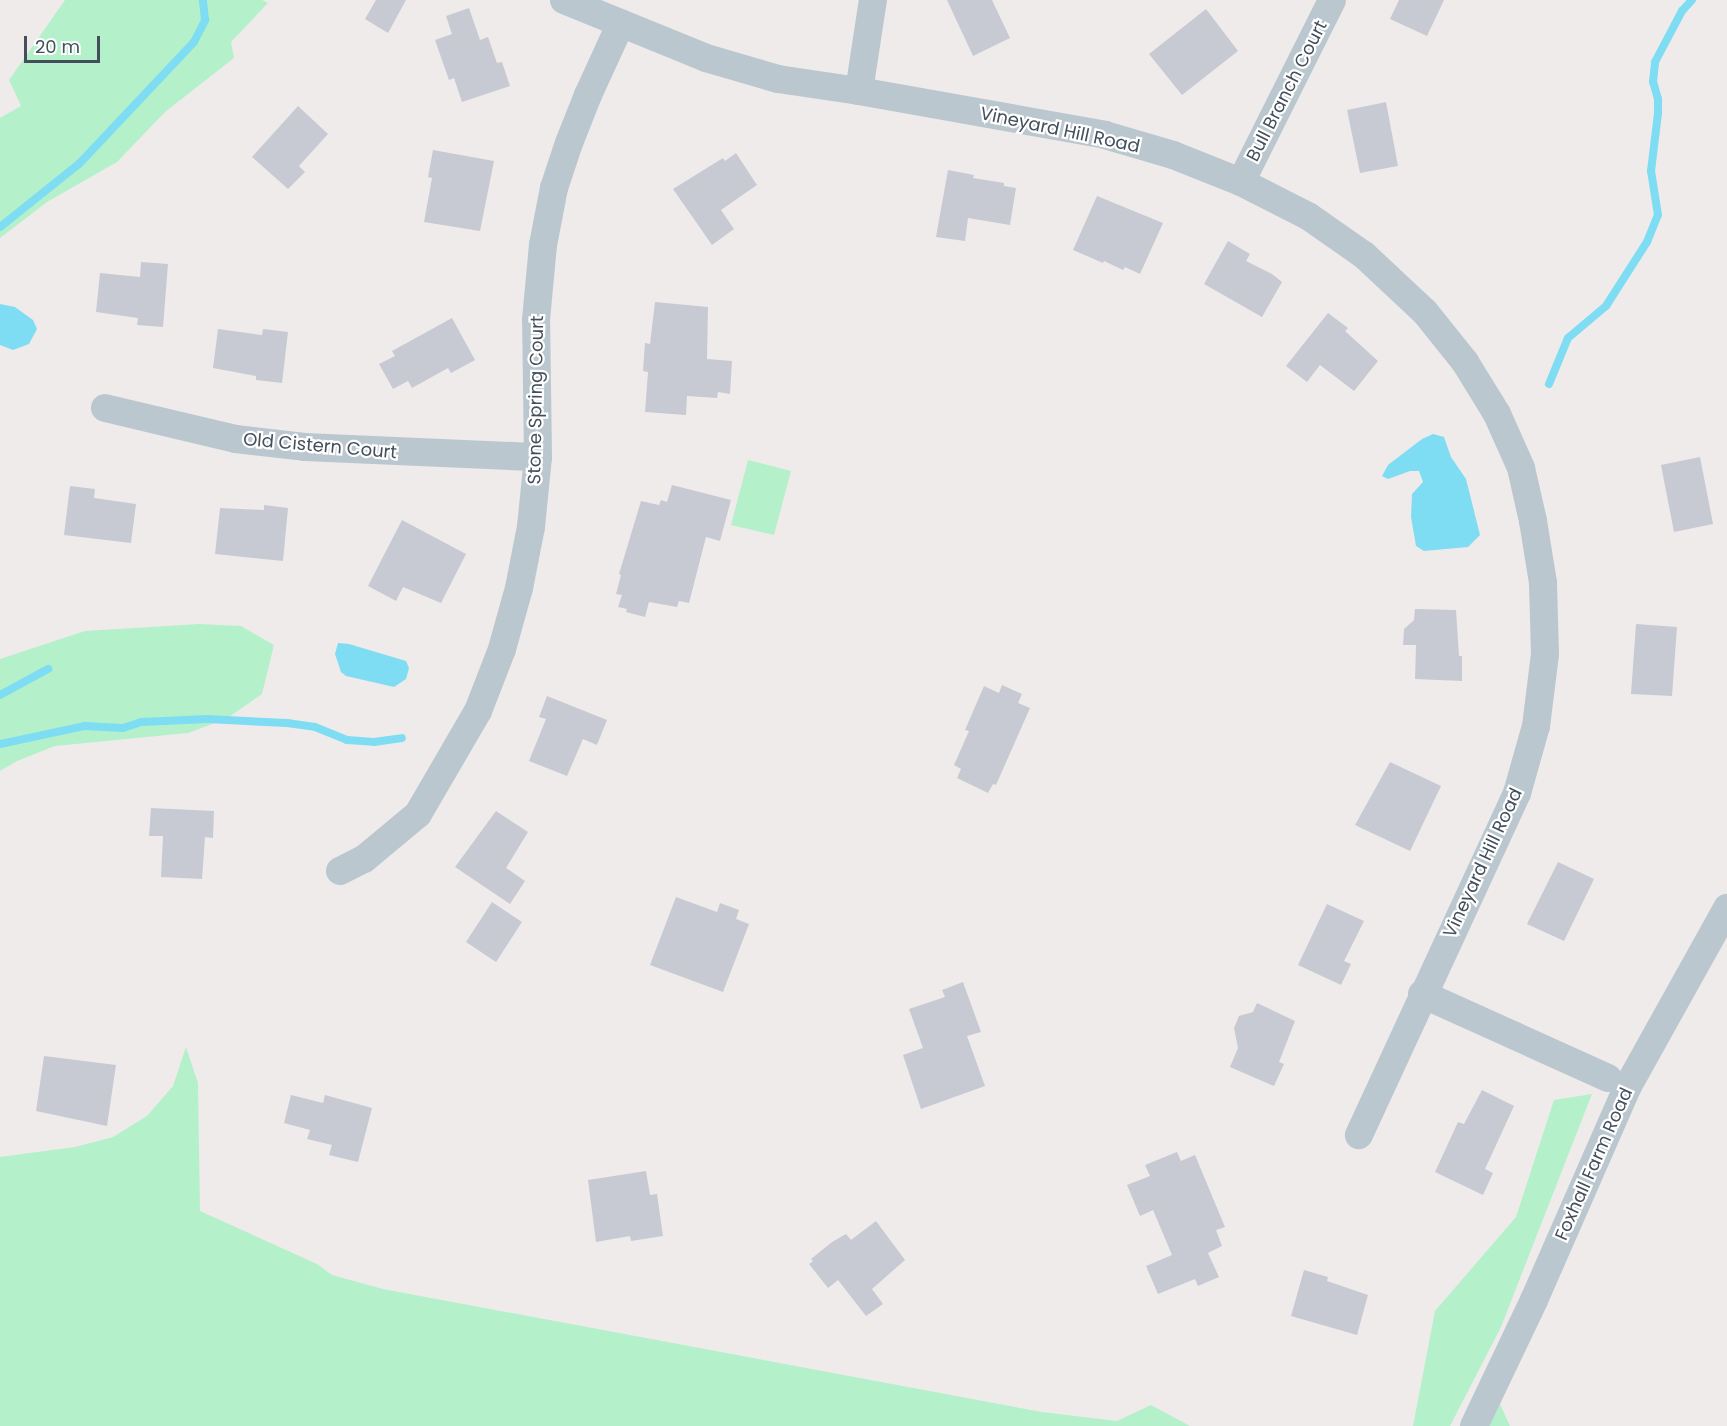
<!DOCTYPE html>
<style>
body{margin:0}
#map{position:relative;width:1727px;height:1426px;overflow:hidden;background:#efebeb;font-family:Poppins,sans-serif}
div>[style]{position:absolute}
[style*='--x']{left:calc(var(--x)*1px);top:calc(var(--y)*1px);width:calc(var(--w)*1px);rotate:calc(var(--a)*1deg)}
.green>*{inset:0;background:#b4f1ca}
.water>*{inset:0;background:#7eddf2}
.stream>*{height:8px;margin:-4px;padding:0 4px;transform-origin:4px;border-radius:4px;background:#7eddf2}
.building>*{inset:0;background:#c7cad2}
.street>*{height:28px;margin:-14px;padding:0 14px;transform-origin:14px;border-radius:14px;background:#bbc7cf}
span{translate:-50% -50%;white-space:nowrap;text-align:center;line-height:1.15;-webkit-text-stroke:4.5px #fff;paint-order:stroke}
.street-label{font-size:18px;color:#434f5a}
.scale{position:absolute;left:24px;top:36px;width:76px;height:27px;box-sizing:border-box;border:3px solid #434f5a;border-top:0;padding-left:8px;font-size:18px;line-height:21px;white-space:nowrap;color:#434f5a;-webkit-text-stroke:4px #fff;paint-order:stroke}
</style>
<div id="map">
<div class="green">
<div style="clip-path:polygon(65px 0,262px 0,268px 3px,231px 42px,234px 58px,165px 112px,117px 162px,47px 202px,0 238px,0 118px,21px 106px,9px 80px)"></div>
<div style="clip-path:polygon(748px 460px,791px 471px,774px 535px,731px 525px)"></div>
<div style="clip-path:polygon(199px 624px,241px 626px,274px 645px,262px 694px,226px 719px,188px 733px,55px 746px,17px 761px,0 771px,0 659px,85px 631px)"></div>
<div style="clip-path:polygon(186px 1047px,198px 1083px,200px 1211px,317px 1264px,332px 1275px,383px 1289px,1042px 1412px,1117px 1421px,1151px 1405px,1190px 1426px,0 1426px,0 1157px,75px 1147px,113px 1137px,147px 1116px,173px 1086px)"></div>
<div style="clip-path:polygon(1592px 1094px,1501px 1327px,1450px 1426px,1413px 1426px,1435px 1311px,1516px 1217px,1554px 1100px)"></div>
<div style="clip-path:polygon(1500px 1404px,1510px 1426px,1486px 1426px)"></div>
</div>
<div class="water">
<div style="clip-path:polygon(0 304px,15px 307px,33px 320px,37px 329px,29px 344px,13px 350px,0 345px)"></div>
<div style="clip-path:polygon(1433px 434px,1444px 437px,1451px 457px,1466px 479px,1480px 535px,1468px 547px,1424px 551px,1416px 546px,1411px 517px,1412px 494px,1423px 482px,1419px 471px,1410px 471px,1388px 479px,1382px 476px,1388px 465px,1422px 439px)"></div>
<div style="clip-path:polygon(338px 643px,349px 644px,406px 661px,409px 668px,406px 679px,394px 687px,346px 676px,341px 672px,335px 654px)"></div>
</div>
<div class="stream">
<div style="--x:0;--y:227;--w:101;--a:-38.6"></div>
<div style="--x:79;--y:164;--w:168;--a:-46.7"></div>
<div style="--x:194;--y:42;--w:25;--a:-63"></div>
<div style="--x:205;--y:20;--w:20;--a:-96"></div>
<div style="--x:1549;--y:384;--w:50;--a:-67.6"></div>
<div style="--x:1568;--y:338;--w:50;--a:-40.1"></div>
<div style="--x:1606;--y:306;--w:76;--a:-57.4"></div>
<div style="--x:1647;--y:242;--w:29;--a:-68"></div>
<div style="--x:1658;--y:215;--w:45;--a:-99"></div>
<div style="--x:1651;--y:171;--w:58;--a:-83.1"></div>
<div style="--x:1658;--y:113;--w:14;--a:-90"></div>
<div style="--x:1658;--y:99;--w:18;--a:-106"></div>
<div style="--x:1653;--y:82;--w:20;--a:-84"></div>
<div style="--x:1655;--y:62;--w:58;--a:-62.1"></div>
<div style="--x:1682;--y:11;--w:15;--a:-48"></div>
<div style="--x:0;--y:695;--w:55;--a:-28.4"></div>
<div style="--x:0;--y:744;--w:87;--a:-12"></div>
<div style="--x:85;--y:726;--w:38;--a:3"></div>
<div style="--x:123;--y:728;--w:20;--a:-18"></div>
<div style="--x:142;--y:722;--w:65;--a:-2.6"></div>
<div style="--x:207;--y:719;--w:80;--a:2.9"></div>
<div style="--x:287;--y:723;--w:28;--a:8"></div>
<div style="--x:315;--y:727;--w:35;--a:22"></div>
<div style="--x:347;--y:740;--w:27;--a:4"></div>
<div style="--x:374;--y:742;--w:28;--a:-8"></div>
</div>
<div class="building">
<div style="clip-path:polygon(376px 0,406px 0,388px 33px,365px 19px)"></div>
<div style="clip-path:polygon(947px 0,992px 0,1010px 38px,973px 56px)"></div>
<div style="clip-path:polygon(1399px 0,1444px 0,1427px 36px,1390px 19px)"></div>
<div style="clip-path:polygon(469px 8px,480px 40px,488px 37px,497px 63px,502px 62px,510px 86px,462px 102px,454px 78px,449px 80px,435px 40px,452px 34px,446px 16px)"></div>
<div style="clip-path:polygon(1206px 9px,1238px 51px,1182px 95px,1149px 54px)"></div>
<div style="clip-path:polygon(1386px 102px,1398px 166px,1360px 173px,1347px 110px)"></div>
<div style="clip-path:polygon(298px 106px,328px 134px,299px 166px,305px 172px,288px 189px,252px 157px)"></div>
<div style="clip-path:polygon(433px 150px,494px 161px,480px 231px,424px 222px,432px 178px,428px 177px)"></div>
<div style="clip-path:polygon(736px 153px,757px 185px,721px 210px,734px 229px,712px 245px,673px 189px,723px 158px,725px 161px)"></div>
<div style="clip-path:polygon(948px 170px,974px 175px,973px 178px,1004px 183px,1004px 186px,1016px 188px,1010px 225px,968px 218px,965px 241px,936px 237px)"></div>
<div style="clip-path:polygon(1097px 196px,1163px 223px,1140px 274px,1125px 267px,1123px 270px,1104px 261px,1103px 263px,1073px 250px)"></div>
<div style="clip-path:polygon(1228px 241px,1250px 254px,1246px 261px,1272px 274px,1282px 282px,1262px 317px,1204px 284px)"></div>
<div style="clip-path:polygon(141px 262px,168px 264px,163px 327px,137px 325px,138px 318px,96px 312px,100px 273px,140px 277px)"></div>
<div style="clip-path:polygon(655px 302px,708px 307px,707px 359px,732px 361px,730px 394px,718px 392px,717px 398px,687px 396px,686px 415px,645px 412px,648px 372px,643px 371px,645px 343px,650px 344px)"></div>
<div style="clip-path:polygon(1328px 313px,1348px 328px,1345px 331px,1378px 361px,1354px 391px,1320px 365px,1307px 382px,1286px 366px)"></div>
<div style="clip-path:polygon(452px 318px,475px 360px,451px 373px,448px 368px,412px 388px,408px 381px,393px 389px,379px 364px,395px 356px,392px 351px)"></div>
<div style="clip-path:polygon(218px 329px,262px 335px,263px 329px,288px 332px,282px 383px,256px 380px,256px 376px,213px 368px)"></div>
<div style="clip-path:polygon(1700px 457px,1713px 524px,1674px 532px,1661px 465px)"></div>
<div style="clip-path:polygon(672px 485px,731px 500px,720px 541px,706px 537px,689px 603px,679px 601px,677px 607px,649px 602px,645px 617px,626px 612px,627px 609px,618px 607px,622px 595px,616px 594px,621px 575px,619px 574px,641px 501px,659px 505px,661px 500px,667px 502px)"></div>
<div style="clip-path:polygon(70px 486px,95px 489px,94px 498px,136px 504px,131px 543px,64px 535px)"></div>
<div style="clip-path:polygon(264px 505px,288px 508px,283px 561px,215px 554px,220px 508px,264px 510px)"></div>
<div style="clip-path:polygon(402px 520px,466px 554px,441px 603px,403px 587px,396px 601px,368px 586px)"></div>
<div style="clip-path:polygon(1415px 609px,1456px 610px,1459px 656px,1462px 656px,1462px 681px,1415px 679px,1416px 645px,1403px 645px,1404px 629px,1414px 620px)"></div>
<div style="clip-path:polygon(1636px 624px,1677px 627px,1672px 696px,1631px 694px)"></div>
<div style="clip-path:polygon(1002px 685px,1022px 694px,1018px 703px,1030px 708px,996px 785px,993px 784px,988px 793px,957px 778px,961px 769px,954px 765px,969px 731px,965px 730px,984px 686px,999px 693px)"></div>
<div style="clip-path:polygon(547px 696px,607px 720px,597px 745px,583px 739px,567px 776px,529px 761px,546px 719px,539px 717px)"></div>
<div style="clip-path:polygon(1390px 762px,1441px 786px,1410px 851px,1355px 825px)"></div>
<div style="clip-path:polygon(151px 808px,214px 811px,213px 838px,205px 837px,202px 879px,161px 877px,163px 836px,149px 836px)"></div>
<div style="clip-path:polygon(496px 811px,528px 832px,506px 868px,525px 881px,510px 904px,455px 867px)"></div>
<div style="clip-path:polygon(1558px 862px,1594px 879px,1564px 941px,1527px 924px)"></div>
<div style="clip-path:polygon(676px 897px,717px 912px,720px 903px,739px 910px,736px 919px,749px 924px,723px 992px,650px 965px)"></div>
<div style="clip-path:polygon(492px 902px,522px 922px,496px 962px,466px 942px)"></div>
<div style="clip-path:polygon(1327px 904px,1364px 921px,1344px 961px,1351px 964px,1341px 985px,1298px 965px)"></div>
<div style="clip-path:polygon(963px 982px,981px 1032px,967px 1036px,985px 1086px,921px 1109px,903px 1055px,923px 1048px,909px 1009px,945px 997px,942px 990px)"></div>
<div style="clip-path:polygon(1257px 1003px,1295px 1021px,1279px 1062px,1284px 1064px,1274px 1086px,1230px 1067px,1238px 1048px,1234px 1028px,1239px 1016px,1253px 1012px)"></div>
<div style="clip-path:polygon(44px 1056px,116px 1065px,107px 1126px,36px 1111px)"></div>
<div style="clip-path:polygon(1482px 1090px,1514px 1106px,1485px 1169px,1493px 1173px,1483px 1195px,1435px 1172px,1458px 1122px,1464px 1124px)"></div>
<div style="clip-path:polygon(291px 1095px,323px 1103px,325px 1095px,372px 1108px,358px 1162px,329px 1155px,332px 1145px,307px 1139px,310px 1130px,284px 1123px)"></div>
<div style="clip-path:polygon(1177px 1152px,1181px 1161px,1195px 1155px,1225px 1227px,1216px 1230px,1222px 1246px,1208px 1253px,1219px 1277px,1198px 1286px,1195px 1279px,1158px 1294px,1146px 1266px,1172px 1255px,1153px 1210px,1140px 1216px,1127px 1185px,1150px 1176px,1145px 1165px)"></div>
<div style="clip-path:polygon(646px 1171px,650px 1195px,657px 1194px,663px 1236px,631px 1241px,630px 1236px,596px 1242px,588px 1180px)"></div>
<div style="clip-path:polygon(876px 1221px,905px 1260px,872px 1289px,883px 1304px,866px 1316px,838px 1280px,828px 1288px,809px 1264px,813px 1261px,811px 1259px,832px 1242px,846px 1234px,851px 1240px)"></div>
<div style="clip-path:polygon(1304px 1270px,1328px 1277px,1327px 1281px,1368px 1295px,1357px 1335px,1291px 1316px)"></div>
</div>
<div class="street">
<div style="--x:564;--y:0;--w:153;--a:22.2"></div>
<div style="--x:706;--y:58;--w:75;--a:16.3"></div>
<div style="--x:778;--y:79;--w:82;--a:8.4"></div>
<div style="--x:859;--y:91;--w:250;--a:10.1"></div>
<div style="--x:1105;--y:135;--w:71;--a:16.4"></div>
<div style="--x:1173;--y:155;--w:73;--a:21.7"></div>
<div style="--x:1241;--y:182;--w:75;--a:26.9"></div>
<div style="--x:1308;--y:216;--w:68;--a:34.9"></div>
<div style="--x:1364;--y:255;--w:83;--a:43.1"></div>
<div style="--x:1425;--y:312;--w:64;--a:51.3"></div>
<div style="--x:1465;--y:362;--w:61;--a:58.4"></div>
<div style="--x:1497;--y:414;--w:59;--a:66"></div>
<div style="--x:1521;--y:468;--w:54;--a:77.2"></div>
<div style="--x:1533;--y:521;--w:63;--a:80.8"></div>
<div style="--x:1543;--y:583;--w:71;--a:88.4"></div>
<div style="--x:1545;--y:654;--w:73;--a:97.1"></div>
<div style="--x:1536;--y:726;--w:70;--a:105.8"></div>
<div style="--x:1517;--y:793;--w:377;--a:114.8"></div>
<div style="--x:859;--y:91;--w:92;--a:-81.3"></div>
<div style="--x:1241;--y:182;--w:203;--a:-63.4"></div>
<div style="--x:105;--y:408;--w:135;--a:13.3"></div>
<div style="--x:236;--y:439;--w:69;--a:6.6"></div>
<div style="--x:305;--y:447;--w:233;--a:2.5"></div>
<div style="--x:340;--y:871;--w:27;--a:-27"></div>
<div style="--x:364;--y:859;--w:70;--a:-39.8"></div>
<div style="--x:418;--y:814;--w:119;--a:-59.8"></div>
<div style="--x:478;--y:711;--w:66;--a:-68.8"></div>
<div style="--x:502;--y:649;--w:63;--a:-74.4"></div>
<div style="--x:519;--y:588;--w:62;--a:-78.9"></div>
<div style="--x:531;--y:527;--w:70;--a:-84.3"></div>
<div style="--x:538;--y:457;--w:137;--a:-90.8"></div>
<div style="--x:536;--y:320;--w:75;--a:-84.7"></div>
<div style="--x:543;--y:245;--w:58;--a:-79.1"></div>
<div style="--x:554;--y:188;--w:47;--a:-71.6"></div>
<div style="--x:569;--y:143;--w:52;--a:-68.4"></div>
<div style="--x:588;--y:95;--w:79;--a:-65.4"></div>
<div style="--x:1422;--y:994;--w:204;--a:24.3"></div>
<div style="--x:1474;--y:1426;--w:140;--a:-64.5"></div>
<div style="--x:1534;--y:1300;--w:234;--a:-66.3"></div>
<div style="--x:1628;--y:1086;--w:204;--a:-60.9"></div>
</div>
<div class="street-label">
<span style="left:1287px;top:91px;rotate:-63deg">Bull Branch Court</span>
<span style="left:1060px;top:130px;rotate:12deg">Vineyard Hill Road</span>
<span style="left:536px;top:400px;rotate:-89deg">Stone Spring Court</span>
<span style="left:320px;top:446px;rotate:5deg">Old Cistern Court</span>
<span style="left:1483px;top:863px;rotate:-65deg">Vineyard Hill Road</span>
<span style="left:1594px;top:1164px;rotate:-66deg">Foxhall Farm Road</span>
</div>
<div class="scale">20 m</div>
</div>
